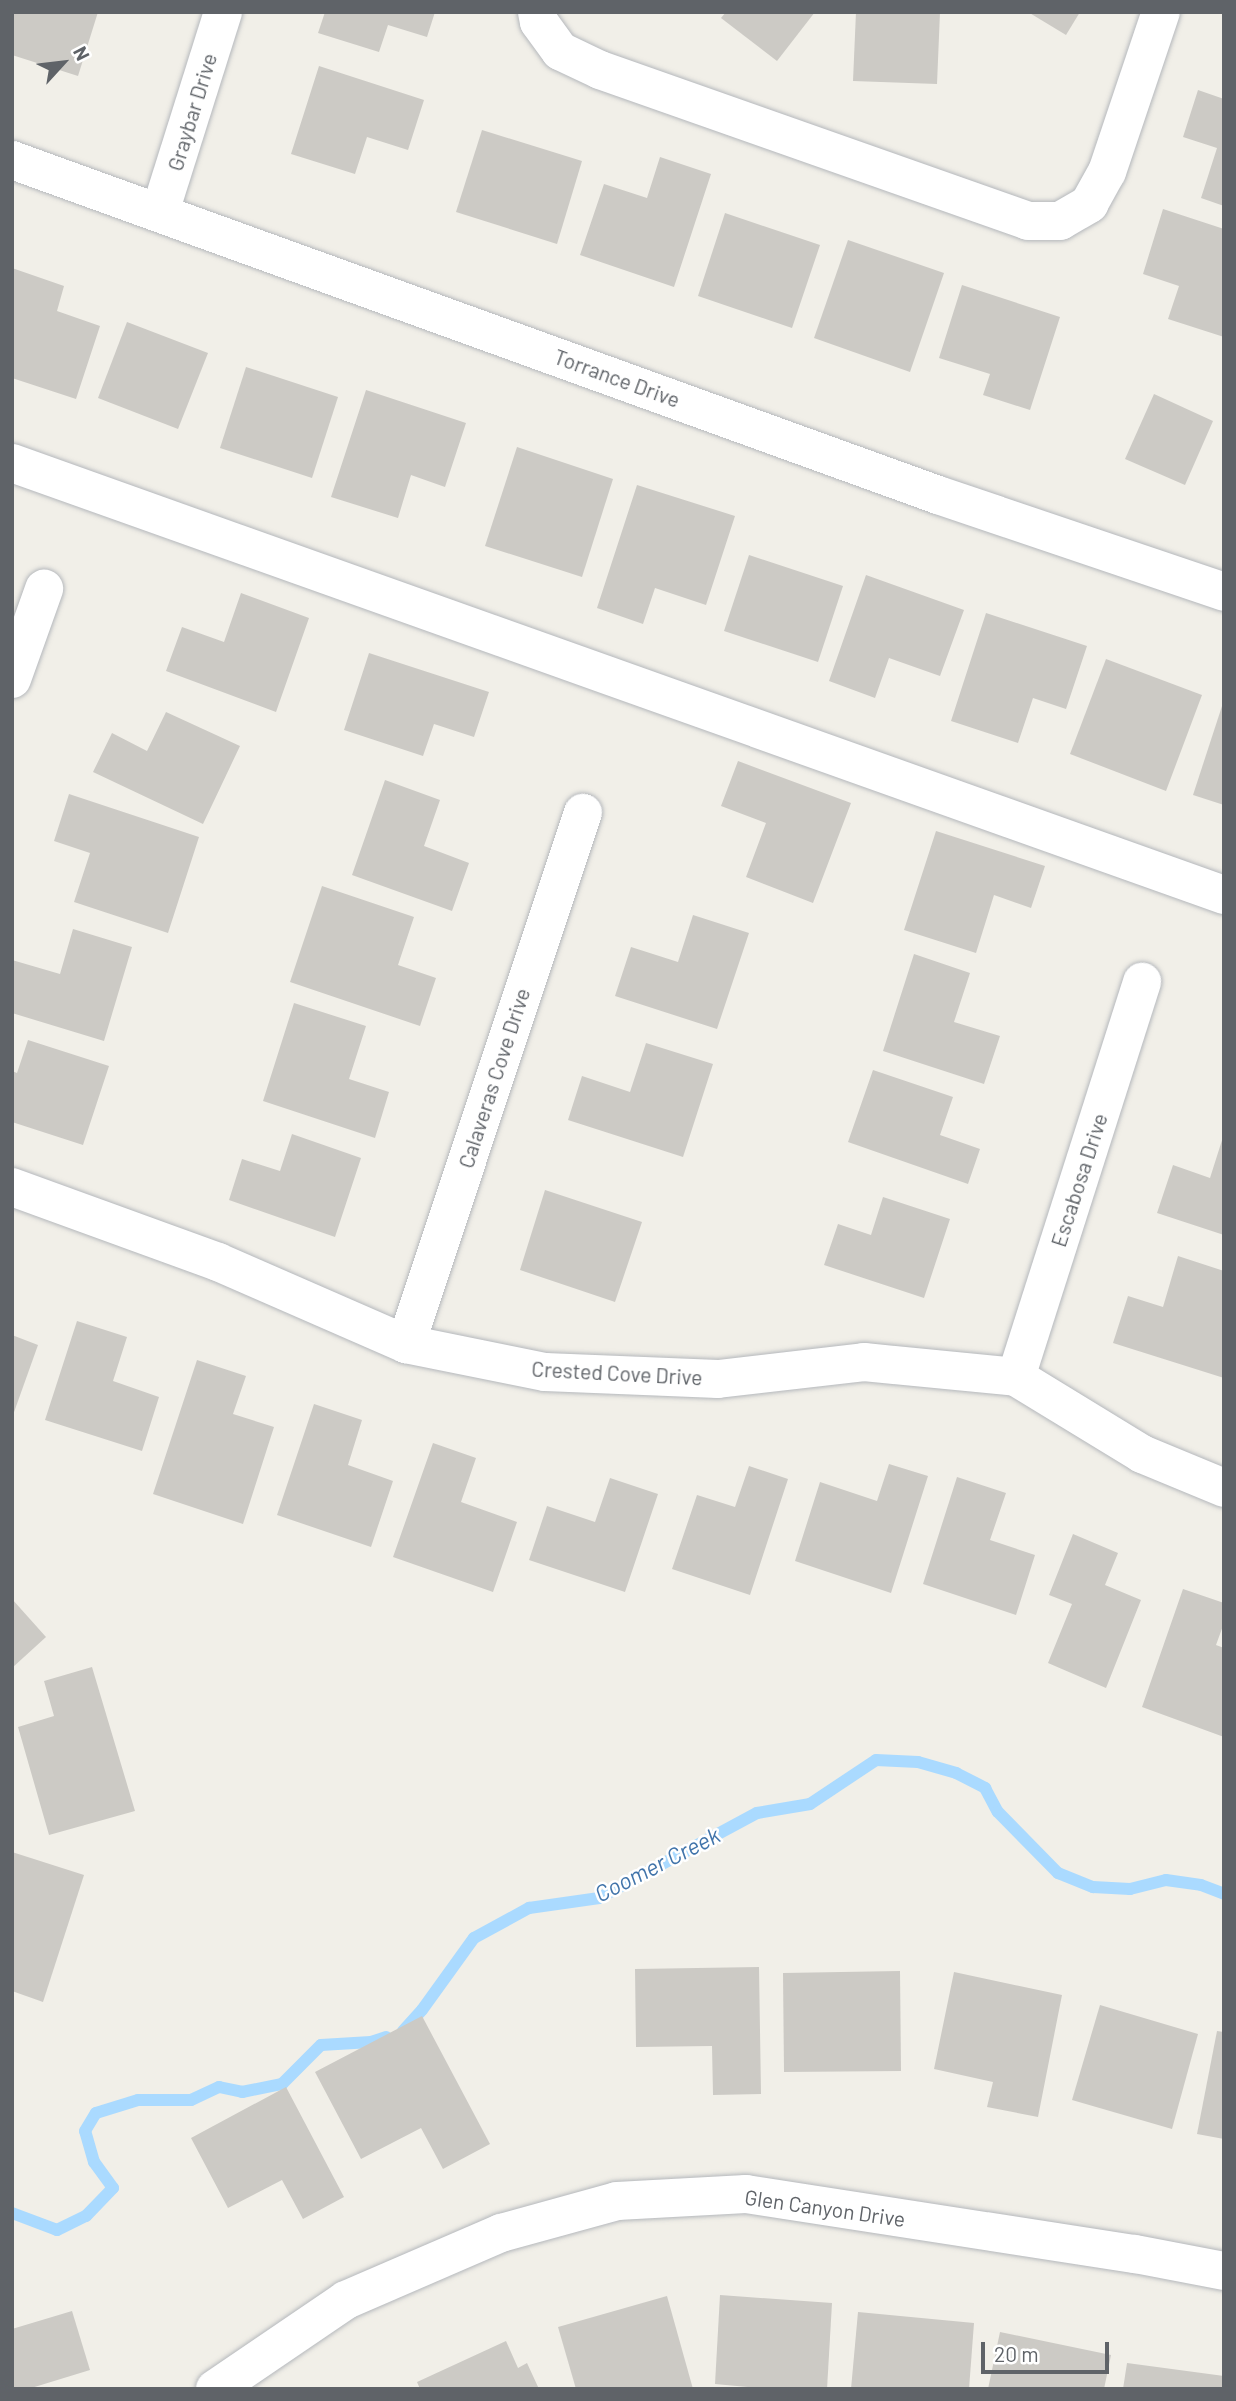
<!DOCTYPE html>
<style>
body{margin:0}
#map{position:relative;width:1236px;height:2401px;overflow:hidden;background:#f1efe8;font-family:Barlow,sans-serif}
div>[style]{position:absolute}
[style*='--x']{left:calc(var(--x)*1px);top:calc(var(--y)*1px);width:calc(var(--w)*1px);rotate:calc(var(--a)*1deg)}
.stream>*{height:12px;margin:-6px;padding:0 6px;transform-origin:6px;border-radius:6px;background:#aadaff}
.building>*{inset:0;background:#cccac5}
.roads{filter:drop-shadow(0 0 2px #b5b8bc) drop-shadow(0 0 2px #b5b8bc)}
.minor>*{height:38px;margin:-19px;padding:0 19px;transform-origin:19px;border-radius:19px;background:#fff}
span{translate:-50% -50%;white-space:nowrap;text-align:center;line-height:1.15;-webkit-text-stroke:5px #fff;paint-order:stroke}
.street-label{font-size:21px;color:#5f6368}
.water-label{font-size:23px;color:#4174aa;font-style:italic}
.frame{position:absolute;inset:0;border:14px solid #5f6368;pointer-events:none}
.north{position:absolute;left:28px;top:28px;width:70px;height:70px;-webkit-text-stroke:5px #fff;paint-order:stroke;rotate:63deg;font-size:19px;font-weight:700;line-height:28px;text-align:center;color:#5f6368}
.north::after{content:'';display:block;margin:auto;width:24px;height:32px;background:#5f6368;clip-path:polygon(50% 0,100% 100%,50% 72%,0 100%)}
.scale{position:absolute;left:981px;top:2342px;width:128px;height:32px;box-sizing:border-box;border:4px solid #5f6368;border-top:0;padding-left:9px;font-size:21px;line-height:24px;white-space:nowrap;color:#5f6368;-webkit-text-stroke:5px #fff;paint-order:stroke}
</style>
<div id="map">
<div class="stream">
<div style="--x:403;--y:2031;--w:28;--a:-48"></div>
<div style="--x:422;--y:2010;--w:89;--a:-54.2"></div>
<div style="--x:474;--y:1938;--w:63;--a:-28.6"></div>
<div style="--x:529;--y:1908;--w:71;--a:-8.1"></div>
<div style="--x:599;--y:1898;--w:179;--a:-28.3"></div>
<div style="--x:757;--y:1813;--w:54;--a:-9.6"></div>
<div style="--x:810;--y:1804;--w:79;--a:-33.7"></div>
<div style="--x:876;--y:1760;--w:42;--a:2.7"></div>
<div style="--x:918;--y:1762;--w:40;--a:16"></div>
<div style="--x:956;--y:1773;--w:33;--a:27"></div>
<div style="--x:985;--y:1788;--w:27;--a:62"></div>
<div style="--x:998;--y:1812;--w:86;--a:45.5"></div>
<div style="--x:1058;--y:1873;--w:38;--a:22"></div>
<div style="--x:1093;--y:1887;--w:37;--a:3"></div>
<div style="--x:1130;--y:1889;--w:37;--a:-14"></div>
<div style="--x:1166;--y:1880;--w:35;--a:8"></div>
<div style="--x:1201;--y:1885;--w:25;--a:21"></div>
<div style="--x:12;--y:2213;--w:48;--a:20.7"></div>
<div style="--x:57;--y:2230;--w:32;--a:-26"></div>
<div style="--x:86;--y:2216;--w:39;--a:-46"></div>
<div style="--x:113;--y:2188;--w:32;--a:-126"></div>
<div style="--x:94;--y:2162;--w:32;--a:-106"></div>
<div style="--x:85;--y:2131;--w:21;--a:-59"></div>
<div style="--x:96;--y:2113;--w:44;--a:-17.2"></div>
<div style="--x:138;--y:2100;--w:53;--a:0"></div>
<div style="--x:191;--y:2100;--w:31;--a:-25"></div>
<div style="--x:219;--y:2087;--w:24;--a:12"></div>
<div style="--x:242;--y:2092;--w:41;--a:-11.3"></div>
<div style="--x:282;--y:2084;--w:55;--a:-45"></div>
<div style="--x:321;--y:2045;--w:50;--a:-3.4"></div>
<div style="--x:371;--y:2042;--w:16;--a:-18"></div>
</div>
<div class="building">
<div style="clip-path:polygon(12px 12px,98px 12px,78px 76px,12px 55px)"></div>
<div style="clip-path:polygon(325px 12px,435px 12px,427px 37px,388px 25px,379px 52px,318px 33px)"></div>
<div style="clip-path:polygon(726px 12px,815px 12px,777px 61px,721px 18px)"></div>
<div style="clip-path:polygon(856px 12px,940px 12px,937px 84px,853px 81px)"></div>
<div style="clip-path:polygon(1028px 12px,1080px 12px,1066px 35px)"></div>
<div style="clip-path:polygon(319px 66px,424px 100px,408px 150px,367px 137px,355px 174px,291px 154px)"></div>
<div style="clip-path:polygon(1198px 90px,1224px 99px,1224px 206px,1201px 198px,1217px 148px,1183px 137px)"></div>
<div style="clip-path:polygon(482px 130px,582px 161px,557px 244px,456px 212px)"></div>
<div style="clip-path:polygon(660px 157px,711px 174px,674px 287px,580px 255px,604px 184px,647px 198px)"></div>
<div style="clip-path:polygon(1163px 209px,1224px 229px,1224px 337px,1168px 319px,1179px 286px,1143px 274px)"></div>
<div style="clip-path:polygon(725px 213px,820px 245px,792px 328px,698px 296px)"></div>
<div style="clip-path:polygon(848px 240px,944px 273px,910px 372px,814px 338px)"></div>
<div style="clip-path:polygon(12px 268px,64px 286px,57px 311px,100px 326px,76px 399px,12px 378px)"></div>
<div style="clip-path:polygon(962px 285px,1060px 317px,1030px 410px,983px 395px,990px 374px,939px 358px)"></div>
<div style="clip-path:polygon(127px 322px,208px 353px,178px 429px,98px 398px)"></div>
<div style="clip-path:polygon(246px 367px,338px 397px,312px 478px,220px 448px)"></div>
<div style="clip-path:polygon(366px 390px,466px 423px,445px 487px,411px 475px,398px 518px,331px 497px)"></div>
<div style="clip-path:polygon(1154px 394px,1213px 421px,1185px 485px,1125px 459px)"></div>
<div style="clip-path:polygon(517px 447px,613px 479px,582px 577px,485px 546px)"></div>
<div style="clip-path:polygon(637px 485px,735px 516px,706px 605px,655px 588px,643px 624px,597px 608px)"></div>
<div style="clip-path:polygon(749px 555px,843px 586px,818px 662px,724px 631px)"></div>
<div style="clip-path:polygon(866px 575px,964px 610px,940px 676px,889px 658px,875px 698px,829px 681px)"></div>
<div style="clip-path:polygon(241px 593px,309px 618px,276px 712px,166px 671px,182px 627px,224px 642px)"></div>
<div style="clip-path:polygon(986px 613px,1087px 646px,1066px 709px,1033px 698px,1018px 743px,951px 721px)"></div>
<div style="clip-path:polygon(369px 653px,489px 692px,474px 737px,434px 724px,423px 756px,344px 730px)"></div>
<div style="clip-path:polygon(1106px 659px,1202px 695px,1166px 791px,1070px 754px)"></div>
<div style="clip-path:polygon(1223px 703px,1224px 703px,1224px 805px,1193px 795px)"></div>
<div style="clip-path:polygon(166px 712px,240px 746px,203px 824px,93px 772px,112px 733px,147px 751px)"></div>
<div style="clip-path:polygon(738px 761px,851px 803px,813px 903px,746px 877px,766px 823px,721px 806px)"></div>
<div style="clip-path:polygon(385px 780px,440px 800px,424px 846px,469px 863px,452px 911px,352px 875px)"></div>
<div style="clip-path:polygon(69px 794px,199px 837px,168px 933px,74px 902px,90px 853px,54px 841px)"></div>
<div style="clip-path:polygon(936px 831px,1045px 866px,1031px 908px,994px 895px,976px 953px,904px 930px)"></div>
<div style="clip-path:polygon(322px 886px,414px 917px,398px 965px,436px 978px,420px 1026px,290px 982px)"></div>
<div style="clip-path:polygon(693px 915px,749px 933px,717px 1029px,615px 996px,631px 947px,678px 962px)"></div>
<div style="clip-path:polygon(73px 929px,132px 947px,104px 1041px,12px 1013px,12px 960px,60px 974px)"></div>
<div style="clip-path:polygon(914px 954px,970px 973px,954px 1022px,1000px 1036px,984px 1084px,883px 1051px)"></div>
<div style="clip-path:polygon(294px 1003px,366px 1026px,349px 1079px,389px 1092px,375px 1138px,263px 1101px)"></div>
<div style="clip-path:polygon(28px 1040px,109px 1066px,83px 1145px,12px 1122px,12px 1071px,17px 1073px)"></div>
<div style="clip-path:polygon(646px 1043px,713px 1064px,683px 1157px,568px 1120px,582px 1076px,630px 1092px)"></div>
<div style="clip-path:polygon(873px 1070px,953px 1097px,940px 1135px,980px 1149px,968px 1184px,848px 1142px)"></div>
<div style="clip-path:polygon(292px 1134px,361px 1158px,335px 1237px,229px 1200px,242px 1159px,280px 1171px)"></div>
<div style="clip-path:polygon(1223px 1137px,1224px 1235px,1157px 1213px,1173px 1165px,1210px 1178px)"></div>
<div style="clip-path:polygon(545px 1190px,642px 1222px,615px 1302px,520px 1270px)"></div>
<div style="clip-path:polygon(883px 1197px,950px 1219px,924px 1298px,824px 1265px,838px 1224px,871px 1235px)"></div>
<div style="clip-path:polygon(1178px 1256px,1224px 1271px,1224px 1378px,1113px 1343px,1128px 1296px,1163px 1307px)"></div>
<div style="clip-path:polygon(77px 1321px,127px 1337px,113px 1381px,159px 1397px,142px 1451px,45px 1420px)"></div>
<div style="clip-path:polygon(12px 1335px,38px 1345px,13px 1415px,12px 1415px)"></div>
<div style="clip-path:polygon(197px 1360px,246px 1376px,233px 1414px,274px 1427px,243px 1524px,153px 1494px)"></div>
<div style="clip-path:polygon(314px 1404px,362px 1420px,348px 1465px,393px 1481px,371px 1547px,277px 1515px)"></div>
<div style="clip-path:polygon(433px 1443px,476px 1458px,461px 1502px,517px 1522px,493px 1592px,393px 1557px)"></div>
<div style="clip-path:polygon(889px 1464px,928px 1476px,891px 1593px,795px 1561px,820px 1482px,877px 1501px)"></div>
<div style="clip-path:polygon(749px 1466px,788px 1479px,750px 1595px,672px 1569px,697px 1495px,735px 1507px)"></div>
<div style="clip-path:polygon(957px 1477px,1006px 1493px,990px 1540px,1035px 1555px,1016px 1615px,923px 1584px)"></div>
<div style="clip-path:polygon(610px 1478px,658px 1494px,625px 1592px,529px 1560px,547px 1506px,595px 1522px)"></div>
<div style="clip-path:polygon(1073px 1534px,1118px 1553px,1105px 1585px,1141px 1600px,1106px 1688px,1048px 1663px,1072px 1604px,1049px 1595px)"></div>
<div style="clip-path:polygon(1183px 1589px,1224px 1603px,1224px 1623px,1216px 1645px,1224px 1648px,1224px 1737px,1142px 1707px)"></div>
<div style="clip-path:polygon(12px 1599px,46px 1637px,12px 1668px)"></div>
<div style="clip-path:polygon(92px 1667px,135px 1811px,49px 1835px,18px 1727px,54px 1716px,44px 1681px)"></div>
<div style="clip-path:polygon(12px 1852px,84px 1875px,43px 2002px,12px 1991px)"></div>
<div style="clip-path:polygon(759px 1967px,761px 2094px,713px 2095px,712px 2046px,636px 2047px,635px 1969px)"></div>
<div style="clip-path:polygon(900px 1971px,901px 2071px,784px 2072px,783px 1973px)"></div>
<div style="clip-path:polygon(954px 1972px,1062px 1995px,1038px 2117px,987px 2107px,993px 2082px,934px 2069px)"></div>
<div style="clip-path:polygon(1100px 2005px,1198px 2034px,1172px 2129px,1072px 2100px)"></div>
<div style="clip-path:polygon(422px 2016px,490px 2144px,443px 2169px,421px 2128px,361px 2159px,315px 2072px)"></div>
<div style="clip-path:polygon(1217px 2031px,1224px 2032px,1224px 2139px,1197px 2134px)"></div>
<div style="clip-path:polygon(286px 2087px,344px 2197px,303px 2219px,282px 2180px,228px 2208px,191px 2138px)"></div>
<div style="clip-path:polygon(720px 2295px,832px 2303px,827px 2389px,771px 2389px,715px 2384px)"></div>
<div style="clip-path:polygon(667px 2296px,693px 2389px,576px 2389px,558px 2327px)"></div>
<div style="clip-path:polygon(72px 2311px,90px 2370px,28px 2389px,12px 2389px,12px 2329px)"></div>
<div style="clip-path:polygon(858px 2312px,974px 2323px,969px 2389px,851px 2389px)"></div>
<div style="clip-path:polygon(1000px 2332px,1111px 2355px,1104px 2389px,988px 2389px)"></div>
<div style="clip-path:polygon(506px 2341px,518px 2368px,527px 2363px,539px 2389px,420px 2389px,417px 2382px)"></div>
<div style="clip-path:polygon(1127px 2363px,1224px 2376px,1224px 2389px,1123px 2389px)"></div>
</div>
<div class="roads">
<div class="minor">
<div style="--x:537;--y:12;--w:10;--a:79"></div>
<div style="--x:539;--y:22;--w:36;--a:54"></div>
<div style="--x:560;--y:51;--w:44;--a:25.4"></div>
<div style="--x:600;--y:70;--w:454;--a:19.4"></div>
<div style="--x:1028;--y:221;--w:32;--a:0"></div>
<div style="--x:1060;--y:221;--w:34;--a:-30"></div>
<div style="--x:1089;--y:204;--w:37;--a:-61"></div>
<div style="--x:1107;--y:172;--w:169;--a:-71.4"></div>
<div style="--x:12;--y:160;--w:985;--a:19.89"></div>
<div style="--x:938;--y:495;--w:302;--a:18.7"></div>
<div style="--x:160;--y:212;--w:210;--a:-72.5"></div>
<div style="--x:12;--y:463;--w:1287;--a:19.62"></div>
<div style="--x:12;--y:679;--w:96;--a:-70.4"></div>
<div style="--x:12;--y:1187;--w:219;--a:20"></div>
<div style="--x:218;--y:1262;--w:205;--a:23.6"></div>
<div style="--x:406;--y:1344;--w:142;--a:11.4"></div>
<div style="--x:545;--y:1372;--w:173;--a:2.3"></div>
<div style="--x:718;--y:1379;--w:147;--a:-6.6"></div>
<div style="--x:864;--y:1362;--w:153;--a:5.6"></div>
<div style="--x:1016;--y:1377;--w:148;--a:31.4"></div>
<div style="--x:1142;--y:1454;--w:89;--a:22.5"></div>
<div style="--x:406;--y:1344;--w:560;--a:-71.57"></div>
<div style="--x:1016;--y:1377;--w:415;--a:-72.3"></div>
<div style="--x:215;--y:2389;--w:158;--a:-34.2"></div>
<div style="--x:346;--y:2300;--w:169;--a:-23.4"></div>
<div style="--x:501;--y:2233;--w:120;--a:-15.4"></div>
<div style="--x:617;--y:2201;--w:129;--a:-3.1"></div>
<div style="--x:746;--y:2194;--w:394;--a:8.8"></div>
<div style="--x:1135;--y:2254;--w:91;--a:10.8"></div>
</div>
</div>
<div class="street-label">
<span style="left:192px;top:112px;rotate:-73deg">Graybar Drive</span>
<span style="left:617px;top:378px;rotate:20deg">Torrance Drive</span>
<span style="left:494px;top:1078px;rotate:-72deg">Calaveras Cove Drive</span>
<span style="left:1079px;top:1180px;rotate:-72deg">Escabosa Drive</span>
<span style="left:617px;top:1373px;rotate:3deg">Crested Cove Drive</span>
<span style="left:825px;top:2208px;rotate:8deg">Glen Canyon Drive</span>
</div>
<div class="water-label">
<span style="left:657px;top:1864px;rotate:-27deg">Coomer Creek</span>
</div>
<div class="frame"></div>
<div class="north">N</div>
<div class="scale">20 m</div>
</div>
